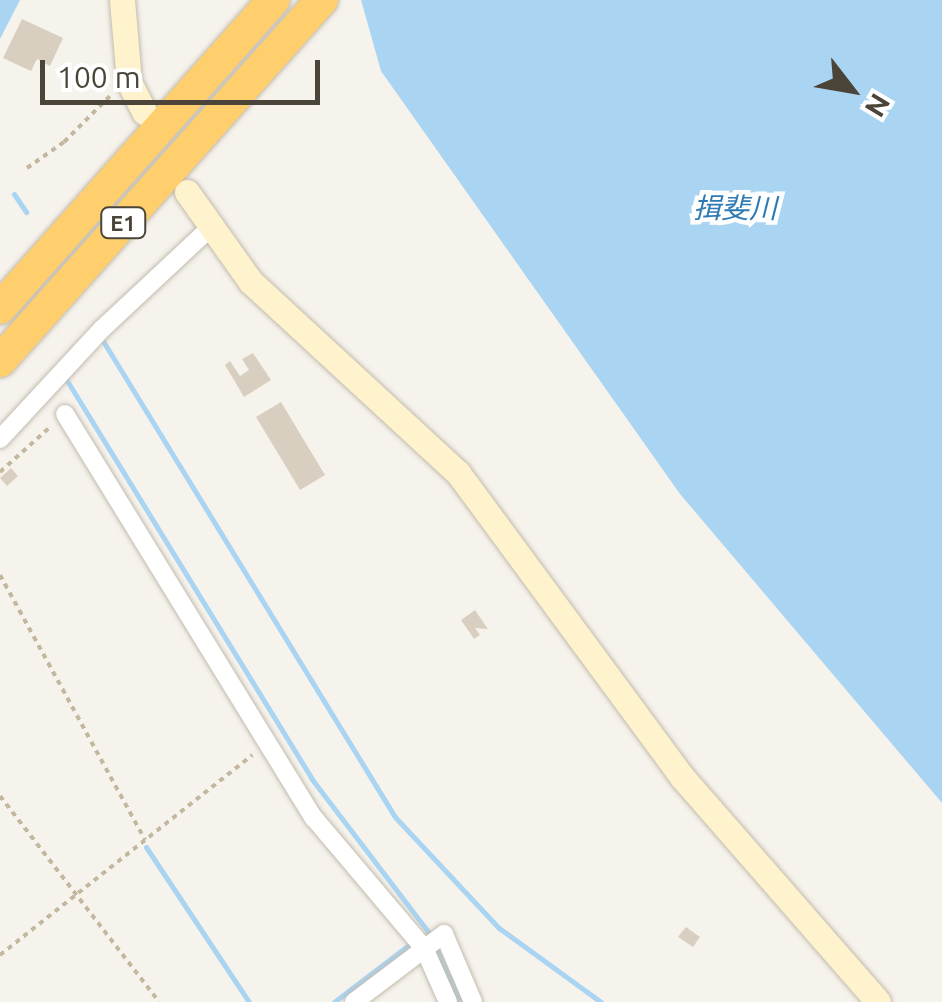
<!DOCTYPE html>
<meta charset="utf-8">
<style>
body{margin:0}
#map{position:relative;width:942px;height:1002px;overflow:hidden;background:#f6f3ec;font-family:Ubuntu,"Noto Sans JP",sans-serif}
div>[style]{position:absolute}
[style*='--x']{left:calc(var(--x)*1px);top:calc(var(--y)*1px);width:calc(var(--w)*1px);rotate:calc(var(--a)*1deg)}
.water>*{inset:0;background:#a9d4f2}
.stream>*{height:5px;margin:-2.5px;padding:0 2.5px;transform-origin:2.5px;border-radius:2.5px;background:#a9d4f2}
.building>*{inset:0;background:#d8cfc1}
.path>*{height:4px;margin-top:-2px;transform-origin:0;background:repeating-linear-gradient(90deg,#c4b79f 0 5px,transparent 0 10px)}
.roads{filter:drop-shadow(0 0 2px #c2bbae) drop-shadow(0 0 2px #c2bbae)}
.street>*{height:18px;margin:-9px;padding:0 9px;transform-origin:9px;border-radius:9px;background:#fff}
.secondary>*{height:25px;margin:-12.5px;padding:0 12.5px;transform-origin:12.5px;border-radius:12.5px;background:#fff3cd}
.highway>*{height:32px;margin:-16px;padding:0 16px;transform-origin:16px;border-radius:16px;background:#ffcf6e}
span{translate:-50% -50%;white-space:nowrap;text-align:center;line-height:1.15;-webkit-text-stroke:9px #fff;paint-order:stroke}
.shield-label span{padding:2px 8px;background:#fff;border:2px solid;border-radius:8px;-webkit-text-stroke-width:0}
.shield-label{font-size:22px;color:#4b4439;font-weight:700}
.water-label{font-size:28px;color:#2e7ab2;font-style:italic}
.north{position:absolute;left:802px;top:40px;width:100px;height:100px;-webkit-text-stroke:8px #fff;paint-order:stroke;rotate:121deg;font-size:28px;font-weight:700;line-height:40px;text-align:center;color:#4b4439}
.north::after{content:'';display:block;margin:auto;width:35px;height:45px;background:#4b4439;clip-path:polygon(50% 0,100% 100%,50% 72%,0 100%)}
.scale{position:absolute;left:40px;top:60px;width:280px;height:45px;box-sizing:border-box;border:5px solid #4b4439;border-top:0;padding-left:12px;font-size:30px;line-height:35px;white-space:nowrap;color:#4b4439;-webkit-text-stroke:8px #fff;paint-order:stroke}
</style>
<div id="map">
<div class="water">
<div style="clip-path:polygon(0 0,20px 0,0 39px)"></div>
<div style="clip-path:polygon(361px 0,942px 0,942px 803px,680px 494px,381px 71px)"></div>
</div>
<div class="stream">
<div style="--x:14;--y:194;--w:22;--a:56"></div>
<div style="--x:103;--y:341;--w:558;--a:58.47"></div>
<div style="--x:395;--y:817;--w:152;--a:46.9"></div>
<div style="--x:499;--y:928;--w:126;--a:36"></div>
<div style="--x:66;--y:379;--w:468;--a:58.4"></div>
<div style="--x:311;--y:778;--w:200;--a:52.7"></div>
<div style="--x:146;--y:847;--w:186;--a:56.4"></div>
<div style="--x:436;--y:948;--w:59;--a:66"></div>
<div style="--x:334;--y:1002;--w:96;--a:-37.3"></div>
</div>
<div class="building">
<div style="clip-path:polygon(22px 19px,63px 38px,50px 66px,37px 59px,31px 71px,3px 58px)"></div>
<div style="clip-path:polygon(253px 353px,271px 380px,244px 397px,225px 365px,230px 361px,240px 376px,249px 370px,242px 359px)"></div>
<div style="clip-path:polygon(281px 402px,325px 475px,300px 490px,256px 417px)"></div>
<div style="clip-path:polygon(11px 468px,18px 476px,7px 486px,0 478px)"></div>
<div style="clip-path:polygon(475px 610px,488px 629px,475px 628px,480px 635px,474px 639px,461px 620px)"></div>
<div style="clip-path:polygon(686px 927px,700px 937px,693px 947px,678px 937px)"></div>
</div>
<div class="path">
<div style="--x:27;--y:168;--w:45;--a:-35.1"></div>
<div style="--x:64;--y:142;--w:69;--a:-45"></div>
<div style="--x:0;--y:472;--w:67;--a:-42"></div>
<div style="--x:0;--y:575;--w:302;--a:61.3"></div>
<div style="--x:0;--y:796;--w:260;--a:52.3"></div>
<div style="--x:0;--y:955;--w:322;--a:-38.4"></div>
</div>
<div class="roads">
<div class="street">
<div style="--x:65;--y:414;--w:475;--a:58.4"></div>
<div style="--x:314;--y:818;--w:170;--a:49.8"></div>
<div style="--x:424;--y:948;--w:59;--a:66"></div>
<div style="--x:0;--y:439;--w:150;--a:-47.2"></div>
<div style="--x:102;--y:329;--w:146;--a:-43.1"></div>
<div style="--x:354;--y:1002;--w:113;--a:-37.1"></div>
<div style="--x:444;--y:934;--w:74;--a:66.9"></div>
</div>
<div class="secondary">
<div style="--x:122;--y:0;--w:82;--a:85.1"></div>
<div style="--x:129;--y:82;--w:34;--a:63"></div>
<div style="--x:187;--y:192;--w:110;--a:54.6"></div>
<div style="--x:251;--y:282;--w:282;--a:42.7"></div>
<div style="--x:458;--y:473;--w:378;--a:53.6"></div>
<div style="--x:682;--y:777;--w:298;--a:48.9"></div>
</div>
<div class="highway">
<div style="--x:0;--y:308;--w:412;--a:-48.4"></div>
<div style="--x:0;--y:361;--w:484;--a:-48.3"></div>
</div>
</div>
<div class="shield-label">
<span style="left:123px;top:223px">E1</span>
</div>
<div class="water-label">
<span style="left:735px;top:208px">揖斐川</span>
</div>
<div class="north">N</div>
<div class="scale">100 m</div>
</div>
